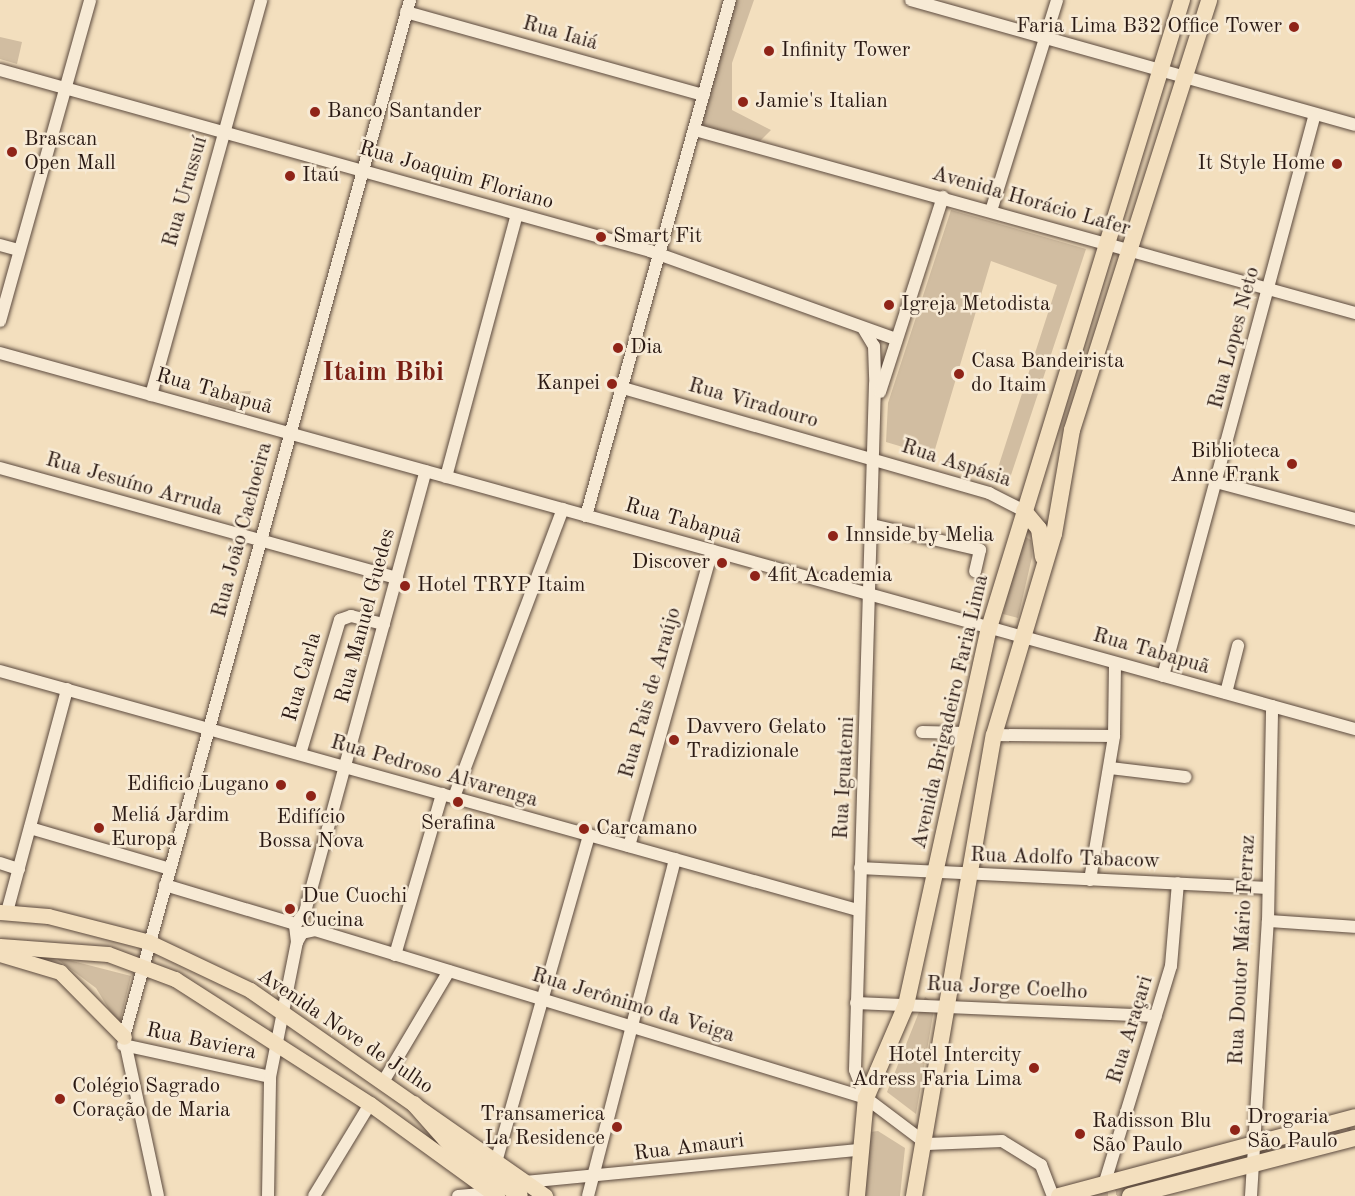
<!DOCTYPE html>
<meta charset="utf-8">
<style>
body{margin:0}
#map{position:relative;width:1355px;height:1196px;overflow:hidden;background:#f3dfbe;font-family:"Old Standard TT",serif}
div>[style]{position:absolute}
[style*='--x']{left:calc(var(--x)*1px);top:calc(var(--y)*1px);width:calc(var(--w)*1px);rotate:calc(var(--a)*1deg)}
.green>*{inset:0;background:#d1bda1}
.highway-tunnel>*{height:16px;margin-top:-8px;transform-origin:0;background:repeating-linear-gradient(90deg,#cbb79c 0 16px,transparent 0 24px)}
.roads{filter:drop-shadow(0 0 2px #5c4a3e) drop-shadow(0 0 2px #5c4a3e)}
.minor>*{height:12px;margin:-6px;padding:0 6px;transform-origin:6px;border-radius:6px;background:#f7ead5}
.major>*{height:15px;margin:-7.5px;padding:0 7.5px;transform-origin:7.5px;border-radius:7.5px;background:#f3dfbe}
.highway>*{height:16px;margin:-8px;padding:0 8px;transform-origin:8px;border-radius:8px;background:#f3dfbe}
.dots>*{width:16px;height:16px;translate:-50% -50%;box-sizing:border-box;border:3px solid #f7ead5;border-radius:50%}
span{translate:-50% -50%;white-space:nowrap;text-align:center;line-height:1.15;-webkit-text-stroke:5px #f7ead5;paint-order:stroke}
.poi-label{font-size:21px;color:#2a1913}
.right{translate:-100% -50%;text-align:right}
.left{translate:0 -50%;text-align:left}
.street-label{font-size:21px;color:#2a1913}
.district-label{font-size:27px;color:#7a1f14;font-weight:700}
</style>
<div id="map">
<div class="green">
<div style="clip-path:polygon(735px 0,754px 0,732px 63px,732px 110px,771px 130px,758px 143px,701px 126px)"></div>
<div style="clip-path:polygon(0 37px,22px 42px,17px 64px,0 59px)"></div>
<div style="clip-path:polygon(951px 210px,1086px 249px,1009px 481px,995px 477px,1057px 285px,991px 261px,933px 456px,886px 442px,888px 403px)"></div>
<div style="clip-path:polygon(251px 391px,245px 412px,208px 402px,210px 393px)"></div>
<div style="clip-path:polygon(1022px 535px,1031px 540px,1032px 557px,1018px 618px,1003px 614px)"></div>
<div style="clip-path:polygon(53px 956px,131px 976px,119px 1026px,96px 988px)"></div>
<div style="clip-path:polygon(925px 997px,933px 1002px,933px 1015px,916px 1114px,887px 1092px)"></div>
<div style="clip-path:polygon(878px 1131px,905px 1148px,900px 1196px,863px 1196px,870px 1132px)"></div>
</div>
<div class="highway-tunnel">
<div style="--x:1092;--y:1196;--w:267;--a:-14.6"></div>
</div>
<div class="roads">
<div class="minor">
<div style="--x:911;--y:0;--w:461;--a:15.7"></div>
<div style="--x:406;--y:12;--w:309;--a:15.6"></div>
<div style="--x:0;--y:70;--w:675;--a:15.56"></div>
<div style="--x:650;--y:251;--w:261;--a:19.7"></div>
<div style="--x:695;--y:130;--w:685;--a:15.5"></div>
<div style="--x:991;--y:211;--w:221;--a:-72.6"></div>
<div style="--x:0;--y:245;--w:20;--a:15"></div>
<div style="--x:0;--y:321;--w:333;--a:-74.3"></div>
<div style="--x:863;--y:328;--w:21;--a:59"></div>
<div style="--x:874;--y:346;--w:38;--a:88"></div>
<div style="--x:875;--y:384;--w:686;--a:91.67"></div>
<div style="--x:855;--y:1070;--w:30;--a:69"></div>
<div style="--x:0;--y:353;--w:1406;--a:15.51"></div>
<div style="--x:623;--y:388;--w:381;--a:16"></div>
<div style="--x:989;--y:493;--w:39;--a:27"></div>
<div style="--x:880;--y:392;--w:205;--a:-72.1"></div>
<div style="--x:151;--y:395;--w:410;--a:-74.4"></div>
<div style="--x:0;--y:468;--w:412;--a:15.5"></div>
<div style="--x:446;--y:477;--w:272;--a:-74.9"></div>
<div style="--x:1216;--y:482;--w:144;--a:14.9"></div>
<div style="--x:586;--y:516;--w:536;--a:-74.41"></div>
<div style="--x:872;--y:525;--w:111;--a:13"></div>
<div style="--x:980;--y:550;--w:22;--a:103"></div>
<div style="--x:0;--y:671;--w:891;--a:15.57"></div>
<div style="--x:1163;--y:676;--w:582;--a:-74.87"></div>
<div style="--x:1226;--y:693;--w:49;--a:-75.7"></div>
<div style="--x:922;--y:732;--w:44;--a:1.3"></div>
<div style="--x:994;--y:735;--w:120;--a:0.5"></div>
<div style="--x:300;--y:754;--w:140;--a:-73.4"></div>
<div style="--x:340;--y:620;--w:12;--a:-20"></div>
<div style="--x:351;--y:616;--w:34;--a:14"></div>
<div style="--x:1110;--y:768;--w:76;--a:6.8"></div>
<div style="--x:454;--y:797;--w:308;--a:-69.3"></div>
<div style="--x:30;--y:828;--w:146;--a:16.3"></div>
<div style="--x:629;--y:846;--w:307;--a:-74.3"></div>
<div style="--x:0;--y:863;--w:20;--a:18"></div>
<div style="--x:860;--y:868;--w:408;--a:2.8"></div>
<div style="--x:1090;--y:880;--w:146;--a:-80.5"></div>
<div style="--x:1114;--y:736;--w:73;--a:-89.2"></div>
<div style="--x:165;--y:885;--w:136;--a:16.7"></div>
<div style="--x:7;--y:912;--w:231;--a:-74.9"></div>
<div style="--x:1268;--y:921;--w:87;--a:3.9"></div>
<div style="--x:297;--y:942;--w:10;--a:-61"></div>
<div style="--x:302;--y:933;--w:13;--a:-13"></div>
<div style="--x:315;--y:930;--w:576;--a:16.96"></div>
<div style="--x:866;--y:1098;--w:76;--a:37"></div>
<div style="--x:927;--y:1144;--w:75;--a:-2.3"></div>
<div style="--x:1002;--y:1141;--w:46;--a:31.6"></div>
<div style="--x:1041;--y:1165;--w:33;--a:69"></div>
<div style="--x:395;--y:955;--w:168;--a:-73.7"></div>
<div style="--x:856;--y:1003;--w:300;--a:2.5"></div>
<div style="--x:123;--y:1045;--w:150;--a:12.3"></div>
<div style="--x:383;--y:1082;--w:129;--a:-59.3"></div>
<div style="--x:496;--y:1162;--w:340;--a:-74.1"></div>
<div style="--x:525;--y:1182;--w:335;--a:-5.5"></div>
<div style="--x:1104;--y:1185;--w:229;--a:-73"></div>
<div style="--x:1171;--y:966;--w:83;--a:-85.2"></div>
<div style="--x:158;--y:1196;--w:163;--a:-102.1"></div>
<div style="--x:124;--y:1037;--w:1076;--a:-74.58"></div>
<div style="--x:268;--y:1196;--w:119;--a:-89"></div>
<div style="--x:270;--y:1077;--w:138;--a:-78.7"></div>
<div style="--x:297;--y:942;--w:17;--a:-97"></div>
<div style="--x:295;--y:925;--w:16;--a:-52"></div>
<div style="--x:305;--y:912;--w:457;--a:-74.7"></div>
<div style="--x:314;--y:1196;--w:108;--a:-58.7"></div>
<div style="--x:458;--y:1196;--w:35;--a:-5"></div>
<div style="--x:588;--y:1196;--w:348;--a:-75.5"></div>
<div style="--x:1251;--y:1196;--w:276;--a:-86.5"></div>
<div style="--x:1268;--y:921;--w:215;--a:-88.9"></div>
</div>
<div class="major">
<div style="--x:0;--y:912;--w:48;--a:4.8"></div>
<div style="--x:48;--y:916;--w:104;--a:14.4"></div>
<div style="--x:149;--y:942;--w:112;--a:25.4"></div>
<div style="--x:250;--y:990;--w:360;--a:34.9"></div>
<div style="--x:0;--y:946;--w:108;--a:4.2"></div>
<div style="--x:108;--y:954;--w:72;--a:20.5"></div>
<div style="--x:175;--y:979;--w:232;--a:32.7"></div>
<div style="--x:370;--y:1104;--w:157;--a:35.9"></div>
<div style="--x:0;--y:954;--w:63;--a:16.7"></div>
<div style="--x:60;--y:972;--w:91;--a:45.4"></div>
</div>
<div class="highway">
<div style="--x:1024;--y:511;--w:23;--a:50"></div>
<div style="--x:1039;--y:529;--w:28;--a:82"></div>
<div style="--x:414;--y:1104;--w:59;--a:48.4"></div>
<div style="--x:453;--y:1148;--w:82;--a:35.6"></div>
<div style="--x:857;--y:1196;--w:98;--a:-84.8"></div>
<div style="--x:866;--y:1098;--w:101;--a:-66.7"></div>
<div style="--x:906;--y:1005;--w:386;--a:-77.6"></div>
<div style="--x:989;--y:628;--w:657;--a:-72.92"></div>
<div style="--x:914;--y:1196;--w:468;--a:-80.2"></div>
<div style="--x:994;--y:735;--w:210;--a:-73.4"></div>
<div style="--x:1054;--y:534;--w:106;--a:-80.2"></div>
<div style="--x:1072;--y:430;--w:451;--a:-72.3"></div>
<div style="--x:1059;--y:1196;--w:306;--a:-14.9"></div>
<div style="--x:1130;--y:1196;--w:232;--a:-14.5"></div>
</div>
</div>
<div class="dots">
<div style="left:1294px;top:27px;background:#8f2418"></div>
<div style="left:769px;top:51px;background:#8f2418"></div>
<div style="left:743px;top:102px;background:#8f2418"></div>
<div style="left:315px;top:112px;background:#8f2418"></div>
<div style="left:12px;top:152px;background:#8f2418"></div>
<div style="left:1337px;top:164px;background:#8f2418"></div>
<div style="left:290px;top:176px;background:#8f2418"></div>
<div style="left:601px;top:237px;background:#8f2418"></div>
<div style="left:889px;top:305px;background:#8f2418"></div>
<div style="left:618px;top:348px;background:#8f2418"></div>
<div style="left:959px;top:374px;background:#8f2418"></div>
<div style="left:612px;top:384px;background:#8f2418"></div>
<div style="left:1292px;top:464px;background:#8f2418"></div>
<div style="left:833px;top:536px;background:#8f2418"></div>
<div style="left:722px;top:563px;background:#8f2418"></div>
<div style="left:755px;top:576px;background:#8f2418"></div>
<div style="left:405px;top:586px;background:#8f2418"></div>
<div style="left:674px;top:740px;background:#8f2418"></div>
<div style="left:281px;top:785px;background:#8f2418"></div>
<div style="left:311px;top:796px;background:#8f2418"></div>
<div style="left:458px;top:802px;background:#8f2418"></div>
<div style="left:99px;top:828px;background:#8f2418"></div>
<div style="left:584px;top:829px;background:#8f2418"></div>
<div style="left:290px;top:909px;background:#8f2418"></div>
<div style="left:1034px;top:1068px;background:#8f2418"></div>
<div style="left:60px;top:1099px;background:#8f2418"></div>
<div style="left:617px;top:1127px;background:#8f2418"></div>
<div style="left:1235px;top:1130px;background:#8f2418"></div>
<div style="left:1080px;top:1134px;background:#8f2418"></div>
</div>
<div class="poi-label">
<span class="right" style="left:1282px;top:27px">Faria Lima B32 Office Tower</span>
<span class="left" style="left:781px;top:51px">Infinity Tower</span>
<span class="left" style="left:755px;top:102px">Jamie's Italian</span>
<span class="left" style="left:327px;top:112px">Banco Santander</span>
<span class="left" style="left:24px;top:152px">Brascan<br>Open Mall</span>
<span class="right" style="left:1325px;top:164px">It Style Home</span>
<span class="left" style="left:302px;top:176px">Itaú</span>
<span class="left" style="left:613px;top:237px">Smart Fit</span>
<span class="left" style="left:901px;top:305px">Igreja Metodista</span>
<span class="left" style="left:630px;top:348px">Dia</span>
<span class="left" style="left:971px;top:374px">Casa Bandeirista<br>do Itaim</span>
<span class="right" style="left:600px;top:384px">Kanpei</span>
<span class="right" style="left:1280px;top:464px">Biblioteca<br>Anne Frank</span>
<span class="left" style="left:845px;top:536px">Innside by Melia</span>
<span class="right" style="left:710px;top:563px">Discover</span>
<span class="left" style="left:767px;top:576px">4fit Academia</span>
<span class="left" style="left:417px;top:586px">Hotel TRYP Itaim</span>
<span class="left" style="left:686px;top:740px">Davvero Gelato<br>Tradizionale</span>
<span class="right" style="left:269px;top:785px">Edificio Lugano</span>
<span class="left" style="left:111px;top:828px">Meliá Jardim<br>Europa</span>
<span style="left:311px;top:830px">Edifício<br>Bossa Nova</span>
<span style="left:458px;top:824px">Serafina</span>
<span class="left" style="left:596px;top:829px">Carcamano</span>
<span class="left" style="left:302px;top:909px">Due Cuochi<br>Cucina</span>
<span class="right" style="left:1022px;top:1068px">Hotel Intercity<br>Adress Faria Lima</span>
<span class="left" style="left:72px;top:1099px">Colégio Sagrado<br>Coração de Maria</span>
<span class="right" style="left:605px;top:1127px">Transamerica<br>La Residence</span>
<span class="left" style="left:1247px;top:1130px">Drogaria<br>São Paulo</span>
<span class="left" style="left:1092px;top:1134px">Radisson Blu<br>São Paulo</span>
</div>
<div class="street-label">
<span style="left:560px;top:34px;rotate:16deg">Rua Iaiá</span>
<span style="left:456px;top:176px;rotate:16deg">Rua Joaquim Floriano</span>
<span style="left:186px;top:192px;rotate:-74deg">Rua Urussuí</span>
<span style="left:1031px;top:202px;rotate:16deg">Avenida Horácio Lafer</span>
<span style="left:1235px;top:338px;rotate:-75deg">Rua Lopes Neto</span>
<span style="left:214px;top:392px;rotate:16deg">Rua Tabapuã</span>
<span style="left:753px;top:404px;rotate:16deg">Rua Viradouro</span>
<span style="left:956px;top:464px;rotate:18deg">Rua Aspásia</span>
<span style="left:134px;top:485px;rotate:16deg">Rua Jesuíno Arruda</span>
<span style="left:683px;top:522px;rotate:16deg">Rua Tabapuã</span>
<span style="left:243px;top:530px;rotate:-75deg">Rua João Cachoeira</span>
<span style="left:366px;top:616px;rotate:-75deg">Rua Manuel Guedes</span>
<span style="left:1151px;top:652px;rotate:16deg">Rua Tabapuã</span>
<span style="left:303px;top:677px;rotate:-74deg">Rua Carla</span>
<span style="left:651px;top:693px;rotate:-74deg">Rua Pais de Araújo</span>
<span style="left:951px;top:712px;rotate:-77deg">Avenida Brigadeiro Faria Lima</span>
<span style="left:434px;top:772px;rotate:16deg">Rua Pedroso Alvarenga</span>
<span style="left:845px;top:778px;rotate:-87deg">Rua Iguatemi</span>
<span style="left:1065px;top:859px;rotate:2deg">Rua Adolfo Tabacow</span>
<span style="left:1243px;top:950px;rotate:-87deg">Rua Doutor Mário Ferraz</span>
<span style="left:1007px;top:989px;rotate:3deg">Rua Jorge Coelho</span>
<span style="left:633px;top:1006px;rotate:17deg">Rua Jerônimo da Veiga</span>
<span style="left:1131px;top:1030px;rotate:-73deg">Rua Araçari</span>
<span style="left:345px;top:1032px;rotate:34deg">Avenida Nove de Julho</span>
<span style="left:201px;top:1042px;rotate:12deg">Rua Baviera</span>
<span style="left:689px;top:1148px;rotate:-7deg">Rua Amauri</span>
</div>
<div class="district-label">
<span style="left:383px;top:373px">Itaim Bibi</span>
</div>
</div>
